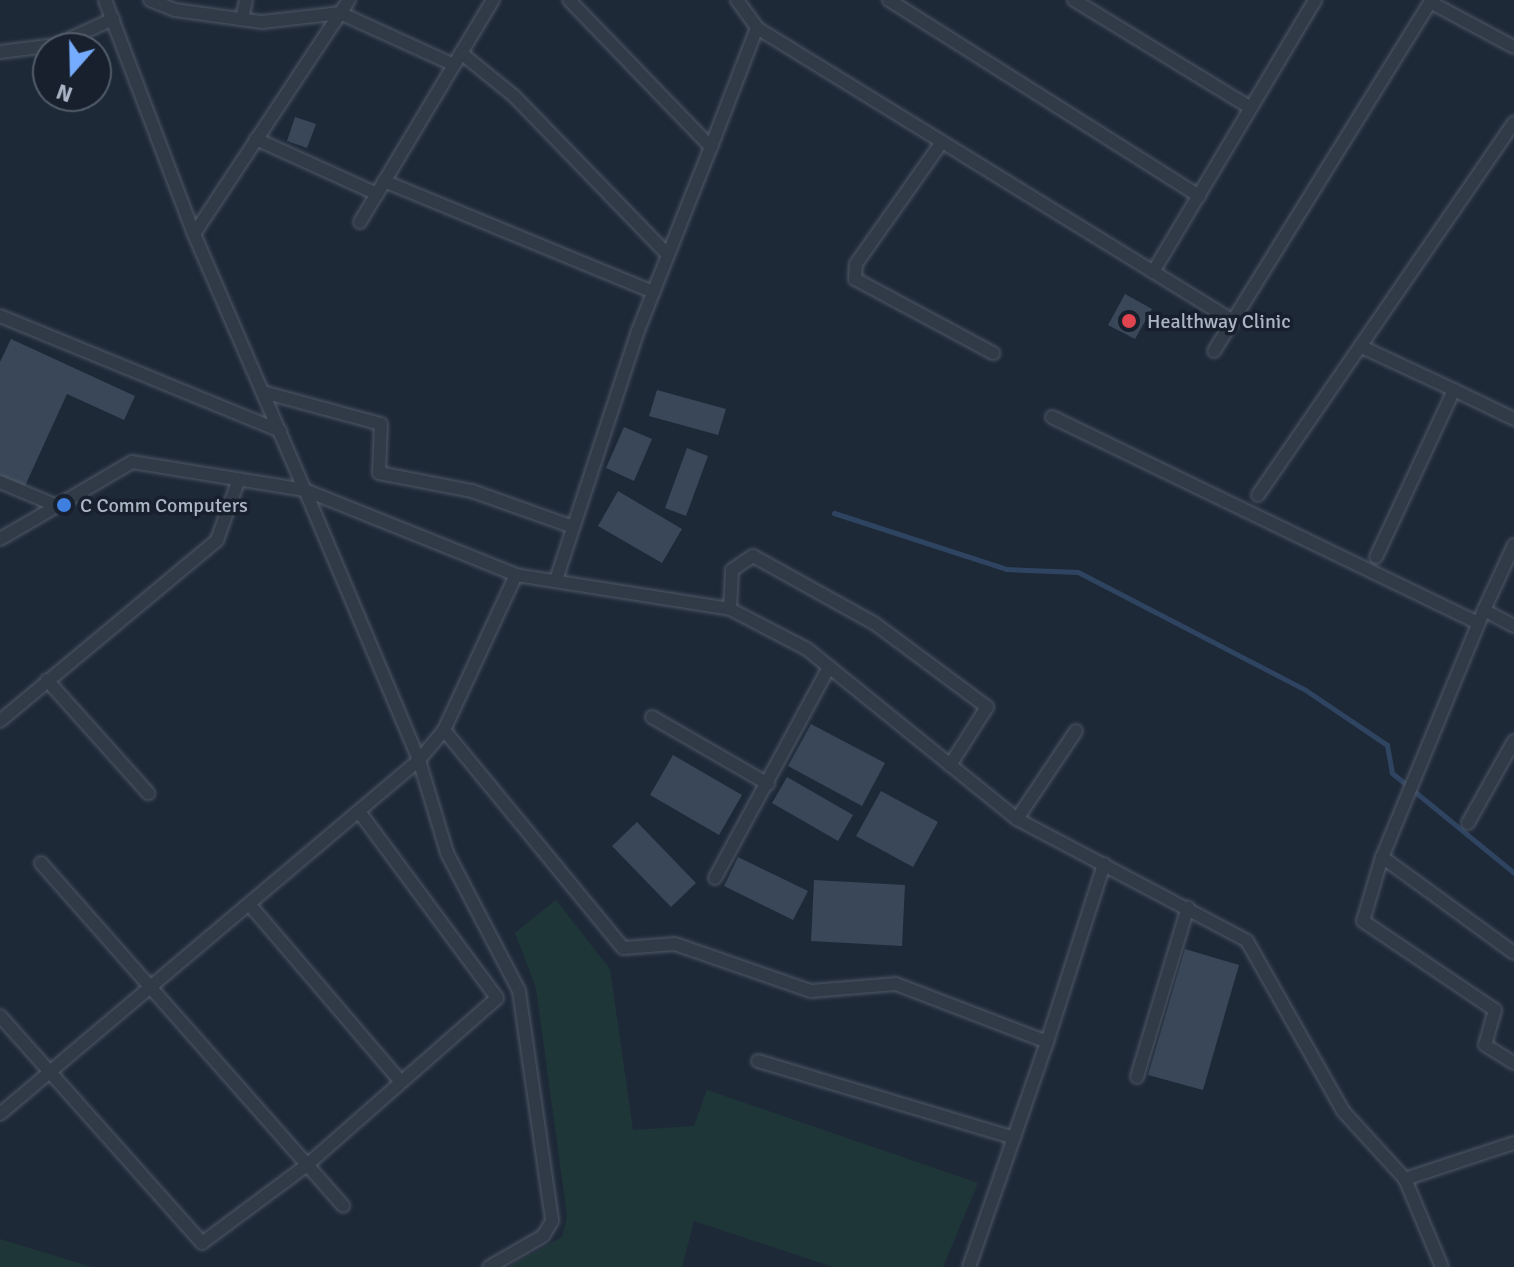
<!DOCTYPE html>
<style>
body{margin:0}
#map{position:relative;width:1514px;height:1267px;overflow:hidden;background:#1e2938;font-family:Signika,sans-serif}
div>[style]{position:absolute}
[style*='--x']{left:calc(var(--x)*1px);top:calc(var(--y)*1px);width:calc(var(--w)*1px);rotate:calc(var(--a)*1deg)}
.green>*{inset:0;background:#1f3639}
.stream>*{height:5px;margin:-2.5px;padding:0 2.5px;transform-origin:2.5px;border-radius:2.5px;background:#2f4461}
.building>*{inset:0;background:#394758}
.roads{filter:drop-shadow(0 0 2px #4f5866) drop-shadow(0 0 2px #4f5866)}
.minor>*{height:12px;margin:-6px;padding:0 6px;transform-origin:6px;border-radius:6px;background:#313b48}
.dots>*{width:22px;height:22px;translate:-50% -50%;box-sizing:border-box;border:4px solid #17202c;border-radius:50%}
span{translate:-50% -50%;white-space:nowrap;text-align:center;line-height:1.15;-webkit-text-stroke:7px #17202c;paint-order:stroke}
.poi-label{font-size:20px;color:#abb5c5}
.left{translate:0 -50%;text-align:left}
.north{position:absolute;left:32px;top:32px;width:80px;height:80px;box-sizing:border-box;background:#17202c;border:2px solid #525c69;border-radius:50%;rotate:200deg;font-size:22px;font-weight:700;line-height:32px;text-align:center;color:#abb5c5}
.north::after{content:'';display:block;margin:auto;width:28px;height:36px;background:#76acff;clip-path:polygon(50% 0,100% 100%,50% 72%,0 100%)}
</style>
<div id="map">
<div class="green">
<div style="clip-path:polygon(556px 900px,610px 969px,633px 1130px,694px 1126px,707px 1090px,978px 1183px,943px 1267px,833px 1267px,694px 1221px,682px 1267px,508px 1267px,562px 1237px,567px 1215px,536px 988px,515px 933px)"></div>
<div style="clip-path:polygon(0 1239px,92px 1267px,0 1267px)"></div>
</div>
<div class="stream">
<div style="--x:834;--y:513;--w:181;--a:18"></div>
<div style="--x:1006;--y:569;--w:72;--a:2.4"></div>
<div style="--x:1078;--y:572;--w:254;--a:27.4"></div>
<div style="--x:1304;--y:689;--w:100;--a:34"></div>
<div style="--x:1387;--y:745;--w:28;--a:80"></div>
<div style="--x:1392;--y:773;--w:158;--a:39.3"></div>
</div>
<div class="building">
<div style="clip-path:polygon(295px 117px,316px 124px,307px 148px,287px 141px)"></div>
<div style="clip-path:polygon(1125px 294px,1152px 309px,1135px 339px,1108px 325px)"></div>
<div style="clip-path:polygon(11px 339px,135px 396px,124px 420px,67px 394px,24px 488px,0 478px,0 362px)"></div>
<div style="clip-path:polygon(657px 390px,726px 409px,718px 435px,649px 416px)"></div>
<div style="clip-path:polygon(624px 427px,652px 439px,634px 481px,606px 468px)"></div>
<div style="clip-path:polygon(687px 448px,708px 456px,686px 516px,665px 508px)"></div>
<div style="clip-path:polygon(618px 491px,682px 529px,662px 563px,598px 526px)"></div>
<div style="clip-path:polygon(811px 724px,885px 763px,862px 806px,788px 766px)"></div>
<div style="clip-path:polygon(673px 755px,742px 795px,719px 835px,650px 795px)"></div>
<div style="clip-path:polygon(787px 777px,853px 815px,838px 841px,772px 803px)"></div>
<div style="clip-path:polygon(881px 791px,938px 822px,913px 867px,856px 836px)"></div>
<div style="clip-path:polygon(637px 822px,696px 883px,671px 907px,612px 846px)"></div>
<div style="clip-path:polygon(738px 857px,808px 891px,793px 920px,724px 886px)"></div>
<div style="clip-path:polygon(814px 880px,905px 885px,902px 946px,811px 941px)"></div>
<div style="clip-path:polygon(1185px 949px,1239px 965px,1203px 1090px,1148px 1075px)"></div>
</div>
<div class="roads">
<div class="minor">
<div style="--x:105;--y:0;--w:250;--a:69.2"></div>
<div style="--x:194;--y:234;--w:279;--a:66.6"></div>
<div style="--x:305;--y:490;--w:227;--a:21.9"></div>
<div style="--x:516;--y:575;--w:217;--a:9"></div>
<div style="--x:730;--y:609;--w:87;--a:27.5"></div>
<div style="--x:807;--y:649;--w:270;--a:39"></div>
<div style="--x:1017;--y:819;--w:260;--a:27.9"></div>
<div style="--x:1247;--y:941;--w:195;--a:60.5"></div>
<div style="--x:1343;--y:1111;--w:92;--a:47.6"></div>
<div style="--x:1405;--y:1179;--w:95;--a:67.2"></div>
<div style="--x:150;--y:0;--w:27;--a:22"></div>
<div style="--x:175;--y:10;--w:88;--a:7.9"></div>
<div style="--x:262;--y:22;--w:79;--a:-6.6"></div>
<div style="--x:340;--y:13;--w:125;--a:24.5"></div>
<div style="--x:737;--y:0;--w:34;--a:54"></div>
<div style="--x:757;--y:28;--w:559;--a:31.61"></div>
<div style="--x:889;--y:0;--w:367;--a:32.3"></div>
<div style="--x:1074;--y:0;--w:207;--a:31.4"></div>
<div style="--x:242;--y:19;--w:19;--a:-78"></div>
<div style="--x:0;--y:52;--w:56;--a:-7.1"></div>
<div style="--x:56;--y:45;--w:63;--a:-24.5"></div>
<div style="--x:461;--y:53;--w:68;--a:39.1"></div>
<div style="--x:514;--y:96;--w:221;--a:45.9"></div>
<div style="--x:256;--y:139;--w:133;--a:24.4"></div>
<div style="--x:942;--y:142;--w:149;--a:125.2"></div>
<div style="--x:856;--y:264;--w:15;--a:94"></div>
<div style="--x:855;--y:279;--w:157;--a:28.2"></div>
<div style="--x:711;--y:147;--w:128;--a:-68.9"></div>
<div style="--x:384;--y:181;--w:291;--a:22.4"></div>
<div style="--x:360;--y:222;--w:259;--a:-59.1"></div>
<div style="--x:194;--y:234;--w:281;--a:-56.5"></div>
<div style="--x:1153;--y:272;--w:317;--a:-59.2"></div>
<div style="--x:0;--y:316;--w:303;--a:22.3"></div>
<div style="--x:1364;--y:348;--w:99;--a:25"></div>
<div style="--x:1454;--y:390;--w:184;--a:115"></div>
<div style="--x:1214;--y:351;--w:410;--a:-58.2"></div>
<div style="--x:1430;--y:2;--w:95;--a:28.2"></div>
<div style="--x:1454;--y:390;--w:67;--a:25.8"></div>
<div style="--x:263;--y:392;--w:122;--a:15.2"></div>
<div style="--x:381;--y:424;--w:49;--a:92.3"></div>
<div style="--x:379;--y:473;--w:95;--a:11"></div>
<div style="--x:472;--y:491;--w:107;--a:19.6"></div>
<div style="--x:1052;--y:417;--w:473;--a:25.8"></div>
<div style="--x:0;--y:482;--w:62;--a:22.8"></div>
<div style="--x:57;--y:506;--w:87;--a:-30.4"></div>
<div style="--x:132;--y:462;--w:175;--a:9.2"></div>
<div style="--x:305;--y:490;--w:293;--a:67.1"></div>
<div style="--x:419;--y:760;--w:97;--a:73.2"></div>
<div style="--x:447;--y:853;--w:156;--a:62.4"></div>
<div style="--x:519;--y:991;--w:232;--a:81.8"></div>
<div style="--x:552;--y:1221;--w:17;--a:121"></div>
<div style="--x:543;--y:1236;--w:62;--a:150.1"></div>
<div style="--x:1258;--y:495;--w:452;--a:-55.5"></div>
<div style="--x:0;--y:539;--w:66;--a:-30.1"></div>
<div style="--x:1514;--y:545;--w:72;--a:114.8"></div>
<div style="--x:1484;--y:610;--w:34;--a:28"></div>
<div style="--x:557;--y:577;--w:259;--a:-71.8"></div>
<div style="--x:638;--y:331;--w:198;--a:-68.4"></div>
<div style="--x:711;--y:147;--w:204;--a:-134"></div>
<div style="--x:730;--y:609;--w:39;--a:-87"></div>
<div style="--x:732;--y:570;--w:25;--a:-34"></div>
<div style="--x:753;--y:556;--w:138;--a:29"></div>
<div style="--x:874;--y:623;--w:141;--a:36.6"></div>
<div style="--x:987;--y:707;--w:69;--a:122.5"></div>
<div style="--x:1484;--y:610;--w:267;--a:112.4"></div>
<div style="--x:1382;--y:857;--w:67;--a:106.5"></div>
<div style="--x:1363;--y:921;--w:159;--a:34"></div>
<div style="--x:1495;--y:1010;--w:36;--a:106"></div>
<div style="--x:1485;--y:1045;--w:34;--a:32"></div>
<div style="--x:47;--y:680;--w:152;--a:48.2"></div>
<div style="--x:652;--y:717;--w:134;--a:30"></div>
<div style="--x:0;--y:721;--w:283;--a:-39.8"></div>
<div style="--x:217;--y:540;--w:65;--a:-70.2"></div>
<div style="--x:444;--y:730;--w:282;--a:50.6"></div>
<div style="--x:623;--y:948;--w:52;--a:-4.4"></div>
<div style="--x:675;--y:944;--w:144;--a:19.1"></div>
<div style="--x:811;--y:991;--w:85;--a:-4.7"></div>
<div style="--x:896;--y:984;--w:162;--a:21"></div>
<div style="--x:1047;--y:1042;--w:238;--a:109.1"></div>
<div style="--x:1017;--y:819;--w:106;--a:-56.2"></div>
<div style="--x:1468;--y:823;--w:94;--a:-60.7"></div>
<div style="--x:1382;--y:857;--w:163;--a:36"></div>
<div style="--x:41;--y:863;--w:457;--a:48.6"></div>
<div style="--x:715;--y:878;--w:240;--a:-61.6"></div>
<div style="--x:249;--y:904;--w:234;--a:49.5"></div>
<div style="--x:0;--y:1016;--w:304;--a:48.3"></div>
<div style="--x:202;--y:1243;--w:131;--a:-36.6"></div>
<div style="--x:307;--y:1165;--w:253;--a:-41.3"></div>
<div style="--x:497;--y:998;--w:230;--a:-126.5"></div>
<div style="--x:1047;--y:1042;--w:187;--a:-72.2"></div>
<div style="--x:758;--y:1061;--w:267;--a:16.7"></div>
<div style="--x:1137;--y:1077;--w:177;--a:-73.3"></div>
<div style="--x:0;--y:1114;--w:549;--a:-40.19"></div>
<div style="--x:419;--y:760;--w:39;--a:-50"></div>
<div style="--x:444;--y:730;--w:171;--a:-65.1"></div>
<div style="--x:1405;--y:1179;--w:115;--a:-18.3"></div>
</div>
</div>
<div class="dots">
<div style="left:1129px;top:321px;background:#e0444e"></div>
<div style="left:64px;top:505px;background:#3f7fe0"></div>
</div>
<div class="poi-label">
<span class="left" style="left:1147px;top:321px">Healthway Clinic</span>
<span class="left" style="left:80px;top:505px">C Comm Computers</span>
</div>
<div class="north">N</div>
</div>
